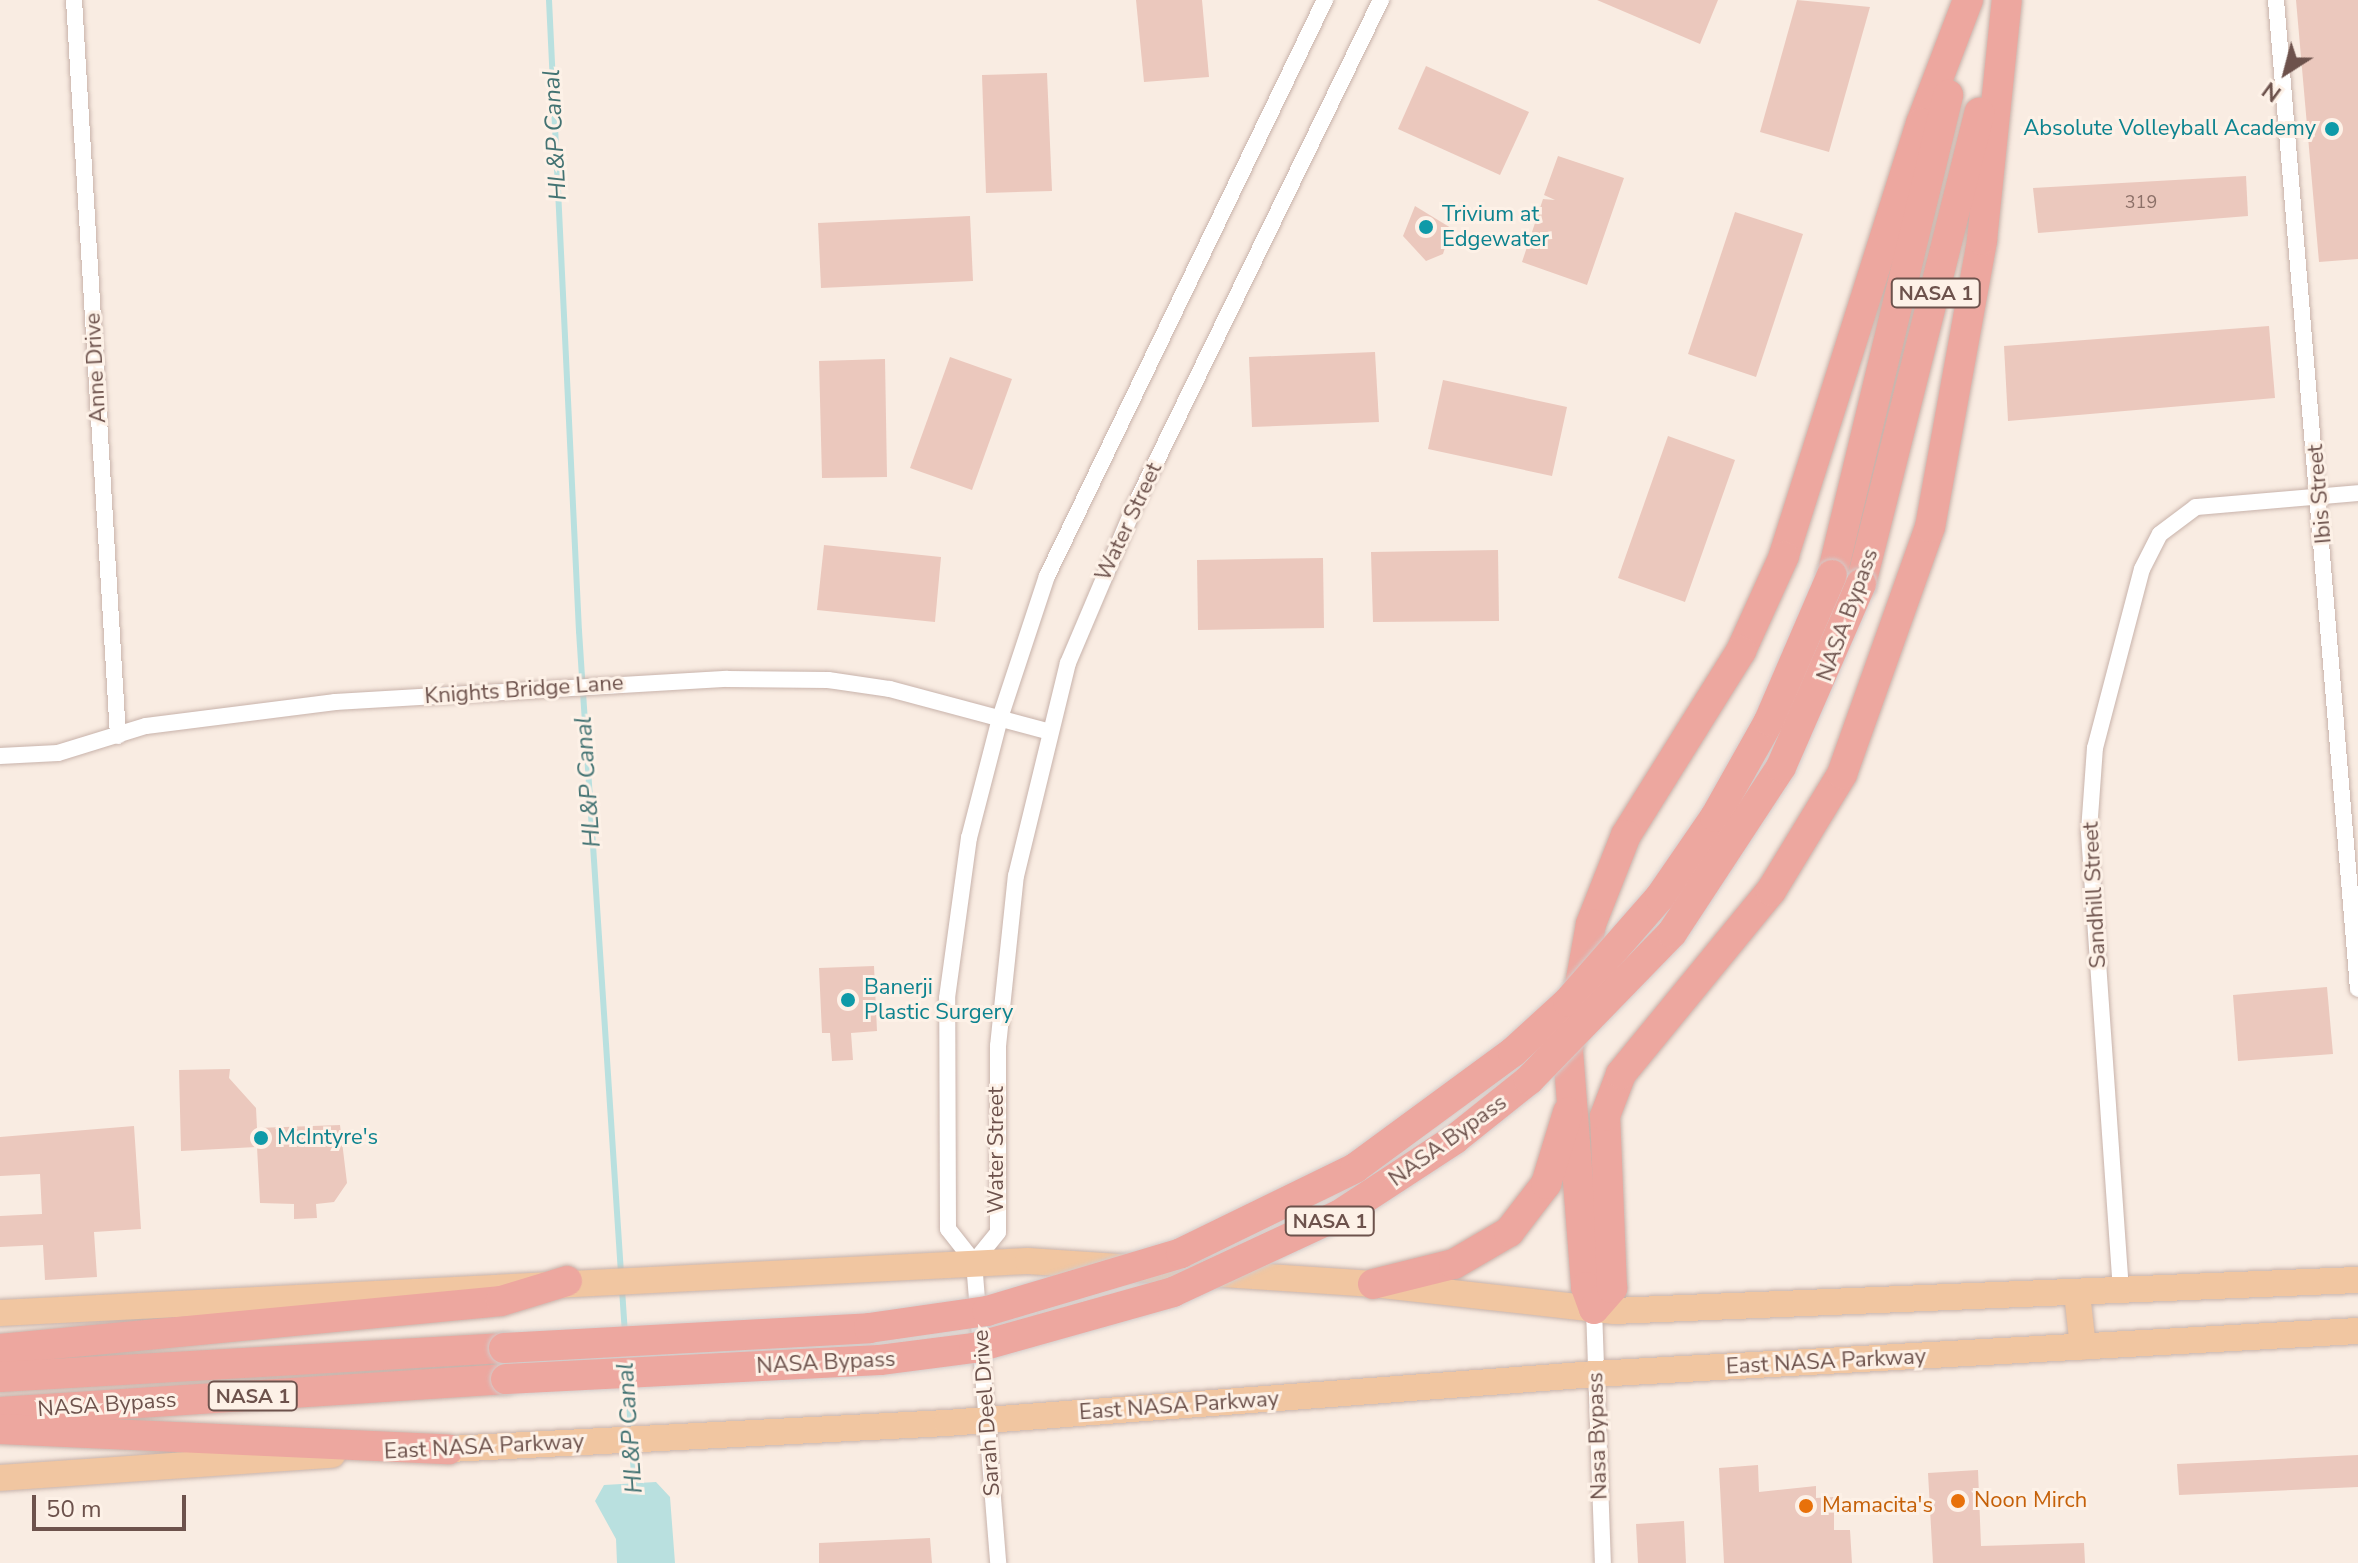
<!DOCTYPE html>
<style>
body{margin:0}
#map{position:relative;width:2358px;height:1563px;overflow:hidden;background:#f9ece2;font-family:"Nunito Sans",sans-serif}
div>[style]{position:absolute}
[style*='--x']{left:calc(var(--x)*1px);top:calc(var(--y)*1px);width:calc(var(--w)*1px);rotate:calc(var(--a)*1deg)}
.water>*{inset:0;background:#b9e0df}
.stream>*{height:6px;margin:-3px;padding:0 3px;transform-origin:3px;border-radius:3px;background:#b9e0df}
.building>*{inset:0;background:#ebc8bd}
.roads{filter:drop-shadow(0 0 2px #c8b3ab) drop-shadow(0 0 2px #c8b3ab)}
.minor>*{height:16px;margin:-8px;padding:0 8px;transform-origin:8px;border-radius:8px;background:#fff}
.primary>*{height:26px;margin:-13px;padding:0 13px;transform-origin:13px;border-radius:13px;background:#f1c6a1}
.motorway>*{height:30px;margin:-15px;padding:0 15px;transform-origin:15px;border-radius:15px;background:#eda79f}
.bridges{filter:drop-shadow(0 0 2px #d3cbc9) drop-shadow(0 0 2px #d3cbc9)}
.motorway-bridge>*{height:30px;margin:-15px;padding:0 15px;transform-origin:15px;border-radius:15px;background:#eda79f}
.dots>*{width:22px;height:22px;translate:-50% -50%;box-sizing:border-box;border:4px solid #fdf1e7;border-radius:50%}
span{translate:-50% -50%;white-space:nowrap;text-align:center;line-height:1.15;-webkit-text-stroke:6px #fdf1e7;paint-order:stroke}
.number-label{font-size:18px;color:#8c7068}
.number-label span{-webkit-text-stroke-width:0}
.shield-label span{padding:2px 6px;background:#fdf1e7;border:2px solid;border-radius:6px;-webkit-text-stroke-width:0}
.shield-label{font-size:20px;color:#6d524c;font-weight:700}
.culture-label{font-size:22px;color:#0d838f}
.right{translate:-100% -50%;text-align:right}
.left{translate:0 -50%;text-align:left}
.street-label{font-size:22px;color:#6d524c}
.food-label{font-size:22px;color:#c56008}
.water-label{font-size:24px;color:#427272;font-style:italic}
.north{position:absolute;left:2246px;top:32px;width:80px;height:80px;-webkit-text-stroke:6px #fdf1e7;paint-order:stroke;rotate:216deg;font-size:22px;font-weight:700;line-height:32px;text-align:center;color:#6d524c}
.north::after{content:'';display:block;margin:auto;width:28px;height:36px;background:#6d524c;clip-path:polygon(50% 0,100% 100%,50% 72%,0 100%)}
.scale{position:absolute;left:32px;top:1495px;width:154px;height:36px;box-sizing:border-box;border:4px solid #6d524c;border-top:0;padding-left:10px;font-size:24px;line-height:28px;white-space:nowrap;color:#6d524c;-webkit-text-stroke:6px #fdf1e7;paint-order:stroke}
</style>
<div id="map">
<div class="water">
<div style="clip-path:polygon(656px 1482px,670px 1497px,675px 1563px,617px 1563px,616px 1539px,595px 1501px,604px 1485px)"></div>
</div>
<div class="stream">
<div style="--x:549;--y:0;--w:632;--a:87.28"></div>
<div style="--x:579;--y:631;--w:644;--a:86.26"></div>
<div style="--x:622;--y:1289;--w:45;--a:86.2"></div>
<div style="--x:628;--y:1381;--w:53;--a:86.8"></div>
<div style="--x:632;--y:1445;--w:45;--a:86.2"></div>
</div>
<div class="building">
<div style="clip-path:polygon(1136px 0,1202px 0,1209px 77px,1144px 82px)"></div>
<div style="clip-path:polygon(1597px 0,1718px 0,1700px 44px)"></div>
<div style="clip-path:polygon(1797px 0,1870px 7px,1829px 152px,1760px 132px)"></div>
<div style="clip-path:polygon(2296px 0,2358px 0,2358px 259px,2319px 262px)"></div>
<div style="clip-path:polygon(1426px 66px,1529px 112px,1500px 175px,1398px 129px)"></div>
<div style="clip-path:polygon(1047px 73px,1052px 191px,986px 193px,982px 75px)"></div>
<div style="clip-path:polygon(1558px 156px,1624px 178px,1587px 285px,1522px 262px,1543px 199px,1555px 200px,1544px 195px)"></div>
<div style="clip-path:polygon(2246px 176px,2248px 216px,2038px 233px,2033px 188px)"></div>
<div style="clip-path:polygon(1415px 206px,1451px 228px,1443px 254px,1426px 261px,1403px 236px)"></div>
<div style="clip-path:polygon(1735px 212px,1803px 234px,1756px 377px,1688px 354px)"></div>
<div style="clip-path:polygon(970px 216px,973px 281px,821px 288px,818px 223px)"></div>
<div style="clip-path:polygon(2269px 326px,2275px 398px,2008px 421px,2004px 346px)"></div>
<div style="clip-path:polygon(1375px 352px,1379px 422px,1252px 427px,1249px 357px)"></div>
<div style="clip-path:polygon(950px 357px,1012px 379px,972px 490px,910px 468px)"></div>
<div style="clip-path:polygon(885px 359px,887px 477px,822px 478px,819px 361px)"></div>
<div style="clip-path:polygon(1443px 380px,1567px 407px,1552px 476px,1428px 449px)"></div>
<div style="clip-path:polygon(1668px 436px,1735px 460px,1685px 602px,1618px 578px)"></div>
<div style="clip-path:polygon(824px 545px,941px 557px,935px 622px,817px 610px)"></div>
<div style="clip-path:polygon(1498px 550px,1499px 621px,1373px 622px,1371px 552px)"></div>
<div style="clip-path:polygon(1323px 558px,1324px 628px,1198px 630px,1197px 560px)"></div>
<div style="clip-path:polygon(874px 966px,877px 1031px,851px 1033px,853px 1060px,832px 1061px,830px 1033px,822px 1033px,819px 968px)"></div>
<div style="clip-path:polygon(2327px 987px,2333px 1054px,2238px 1061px,2233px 995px)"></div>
<div style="clip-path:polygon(230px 1069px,229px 1078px,256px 1108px,257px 1128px,340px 1125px,347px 1183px,334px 1202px,316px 1204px,317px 1218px,294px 1219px,294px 1204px,260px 1203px,257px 1147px,181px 1151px,179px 1070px)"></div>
<div style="clip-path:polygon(134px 1126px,141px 1229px,94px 1232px,97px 1277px,45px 1280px,43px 1245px,0 1247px,0 1216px,42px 1214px,40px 1174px,0 1176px,0 1137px)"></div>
<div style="clip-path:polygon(2358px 1455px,2358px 1487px,2179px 1495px,2177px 1464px)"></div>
<div style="clip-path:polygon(1758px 1465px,1759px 1492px,1816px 1486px,1816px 1498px,1834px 1497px,1834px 1530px,1850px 1530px,1852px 1563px,1724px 1563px,1719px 1468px)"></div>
<div style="clip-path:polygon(1978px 1470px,1981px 1546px,2084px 1543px,2085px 1563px,1933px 1563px,1928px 1473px)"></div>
<div style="clip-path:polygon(1684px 1521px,1686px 1563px,1638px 1563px,1636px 1524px)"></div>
<div style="clip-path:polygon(930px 1538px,932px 1563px,819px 1563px,819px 1543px)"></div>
</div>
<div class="roads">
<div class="minor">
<div style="--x:74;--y:0;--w:737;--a:86.58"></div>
<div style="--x:2276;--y:0;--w:992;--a:85.26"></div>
<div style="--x:0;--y:756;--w:58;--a:-3"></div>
<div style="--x:58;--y:753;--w:92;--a:-17.1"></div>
<div style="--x:146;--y:726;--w:191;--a:-7.2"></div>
<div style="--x:335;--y:702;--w:393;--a:-3.4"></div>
<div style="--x:727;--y:679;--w:101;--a:0.6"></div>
<div style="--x:828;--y:680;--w:63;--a:8.3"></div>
<div style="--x:890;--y:689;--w:163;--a:15"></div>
<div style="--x:974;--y:1262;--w:42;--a:-128.2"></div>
<div style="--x:948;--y:1229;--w:231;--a:-90.2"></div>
<div style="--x:947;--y:998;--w:162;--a:-82.2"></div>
<div style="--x:969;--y:838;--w:124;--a:-75.5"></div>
<div style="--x:1000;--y:718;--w:150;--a:-71.7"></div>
<div style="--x:1047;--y:576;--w:640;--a:-64.24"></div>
<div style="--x:974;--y:1262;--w:38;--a:-51"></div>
<div style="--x:998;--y:1232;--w:186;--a:-90"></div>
<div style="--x:998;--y:1046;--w:171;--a:-84"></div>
<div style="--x:1016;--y:876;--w:219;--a:-76.3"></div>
<div style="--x:1068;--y:663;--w:172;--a:-67"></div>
<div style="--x:1135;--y:505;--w:562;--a:-64.03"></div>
<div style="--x:974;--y:1262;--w:302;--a:85.4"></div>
<div style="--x:2121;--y:1291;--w:461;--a:-94"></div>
<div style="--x:2089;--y:831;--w:83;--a:-85.9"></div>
<div style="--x:2095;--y:748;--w:185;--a:-75.3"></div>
<div style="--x:2142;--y:569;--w:39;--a:-63"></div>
<div style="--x:2160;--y:534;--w:45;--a:-36.9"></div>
<div style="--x:2196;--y:507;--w:163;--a:-4.9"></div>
<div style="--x:1594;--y:1309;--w:254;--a:88"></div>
</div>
<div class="primary">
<div style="--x:2077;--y:1293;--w:54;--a:83.7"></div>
<div style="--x:0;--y:1313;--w:1029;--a:-2.9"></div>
<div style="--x:1028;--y:1261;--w:346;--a:3.8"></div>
<div style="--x:1373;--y:1284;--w:243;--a:6.4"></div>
<div style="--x:1614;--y:1311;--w:745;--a:-2.39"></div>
<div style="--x:431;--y:1450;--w:517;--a:-3"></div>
<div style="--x:947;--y:1423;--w:650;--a:-4.32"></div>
<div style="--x:1595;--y:1374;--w:764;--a:-3.23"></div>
<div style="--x:0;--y:1478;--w:333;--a:-4"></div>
</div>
<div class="motorway">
<div style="--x:1968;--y:0;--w:132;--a:110.9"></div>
<div style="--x:1921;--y:123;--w:454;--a:107.6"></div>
<div style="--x:1784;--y:556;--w:104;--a:114.4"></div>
<div style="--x:1741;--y:651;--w:217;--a:122"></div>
<div style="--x:1626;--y:835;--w:96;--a:111.5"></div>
<div style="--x:1591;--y:924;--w:129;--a:100.3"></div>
<div style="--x:1568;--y:1051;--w:237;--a:85.6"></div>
<div style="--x:1586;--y:1287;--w:23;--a:70"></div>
<div style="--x:1594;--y:1309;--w:28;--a:-49"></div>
<div style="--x:1612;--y:1288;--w:172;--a:-92.3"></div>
<div style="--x:1605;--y:1116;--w:45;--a:-69.1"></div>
<div style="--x:1621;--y:1074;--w:237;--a:-50.7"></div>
<div style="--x:1771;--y:891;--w:137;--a:-58.7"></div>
<div style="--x:1842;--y:774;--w:262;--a:-70.4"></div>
<div style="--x:1930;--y:527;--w:292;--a:-79.7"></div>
<div style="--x:1982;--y:240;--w:241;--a:-84.1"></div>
<div style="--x:1832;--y:575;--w:494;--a:-76.4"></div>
<div style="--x:1861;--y:584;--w:486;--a:-75.9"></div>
<div style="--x:1373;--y:1284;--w:83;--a:-13.9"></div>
<div style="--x:1454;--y:1264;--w:64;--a:-30.2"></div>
<div style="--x:1509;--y:1232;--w:61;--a:-52.4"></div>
<div style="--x:1546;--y:1184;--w:75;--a:-73"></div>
<div style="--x:0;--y:1349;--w:503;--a:-5.47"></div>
<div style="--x:501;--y:1301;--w:69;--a:-16.9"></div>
<div style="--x:0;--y:1377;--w:505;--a:-3.29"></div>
<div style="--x:0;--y:1412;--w:507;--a:-3.73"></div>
<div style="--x:0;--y:1429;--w:449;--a:2.6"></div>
</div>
</div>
<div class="bridges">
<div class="motorway-bridge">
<div style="--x:504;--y:1348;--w:366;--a:-3.1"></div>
<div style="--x:869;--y:1328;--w:119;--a:-8.2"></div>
<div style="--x:987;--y:1311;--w:202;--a:-16.6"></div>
<div style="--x:1181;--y:1253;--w:194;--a:-26"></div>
<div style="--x:1355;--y:1168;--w:196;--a:-36.3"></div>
<div style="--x:1513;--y:1052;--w:74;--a:-42.3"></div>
<div style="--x:1568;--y:1002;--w:140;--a:-48.8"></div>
<div style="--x:1660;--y:897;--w:97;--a:-55.5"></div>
<div style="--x:1715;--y:817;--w:110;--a:-60.6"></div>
<div style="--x:1769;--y:721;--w:159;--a:-66.7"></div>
<div style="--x:506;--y:1379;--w:374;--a:-2.9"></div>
<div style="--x:880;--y:1360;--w:95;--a:-7.3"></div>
<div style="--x:974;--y:1348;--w:207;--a:-15.7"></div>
<div style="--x:1173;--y:1292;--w:183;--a:-24.9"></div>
<div style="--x:1339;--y:1215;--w:139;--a:-33.2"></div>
<div style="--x:1455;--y:1139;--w:95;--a:-38.6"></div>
<div style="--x:1529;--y:1080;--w:205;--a:-45.8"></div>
<div style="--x:1672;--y:933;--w:199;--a:-56.7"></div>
<div style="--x:1781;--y:767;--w:200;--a:-66.4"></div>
</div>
</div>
<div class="dots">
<div style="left:2332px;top:129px;background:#0f9aa8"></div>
<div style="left:1426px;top:227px;background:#0f9aa8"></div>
<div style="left:848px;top:1000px;background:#0f9aa8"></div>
<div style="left:261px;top:1138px;background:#0f9aa8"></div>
<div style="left:1958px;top:1501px;background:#e8710a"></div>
<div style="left:1806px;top:1506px;background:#e8710a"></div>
</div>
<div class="number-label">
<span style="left:2141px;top:202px">319</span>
</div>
<div class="shield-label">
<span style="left:1936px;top:293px">NASA 1</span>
<span style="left:1330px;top:1221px">NASA 1</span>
<span style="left:253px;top:1396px">NASA 1</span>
</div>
<div class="culture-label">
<span class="right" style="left:2316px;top:129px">Absolute Volleyball Academy</span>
<span class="left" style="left:1442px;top:227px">Trivium at<br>Edgewater</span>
<span class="left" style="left:864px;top:1000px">Banerji<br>Plastic Surgery</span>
<span class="left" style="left:277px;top:1138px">McIntyre's</span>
</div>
<div class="street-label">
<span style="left:96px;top:368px;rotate:-93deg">Anne Drive</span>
<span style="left:2320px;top:494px;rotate:-95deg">Ibis Street</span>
<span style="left:1129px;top:522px;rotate:-65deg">Water Street</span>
<span style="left:1848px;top:615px;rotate:-70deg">NASA Bypass</span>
<span style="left:524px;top:690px;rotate:-4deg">Knights Bridge Lane</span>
<span style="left:2095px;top:895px;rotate:-93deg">Sandhill Street</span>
<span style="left:1448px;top:1141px;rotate:-36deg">NASA Bypass</span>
<span style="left:997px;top:1150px;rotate:-90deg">Water Street</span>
<span style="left:1826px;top:1362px;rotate:-3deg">East NASA Parkway</span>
<span style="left:826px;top:1363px;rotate:-3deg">NASA Bypass</span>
<span style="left:107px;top:1405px;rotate:-4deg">NASA Bypass</span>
<span style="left:1179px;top:1406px;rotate:-4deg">East NASA Parkway</span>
<span style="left:987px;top:1413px;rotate:-94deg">Sarah Deel Drive</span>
<span style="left:1598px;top:1436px;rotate:-92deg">Nasa Bypass</span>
<span style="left:484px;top:1447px;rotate:-3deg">East NASA Parkway</span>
</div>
<div class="food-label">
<span class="left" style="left:1974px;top:1501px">Noon Mirch</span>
<span class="left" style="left:1822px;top:1506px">Mamacita's</span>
</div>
<div class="water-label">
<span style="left:555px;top:135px;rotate:-93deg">HL&amp;P Canal</span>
<span style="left:588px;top:782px;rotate:-94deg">HL&amp;P Canal</span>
<span style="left:630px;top:1428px;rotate:-94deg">HL&amp;P Canal</span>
</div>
<div class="north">N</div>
<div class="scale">50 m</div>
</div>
